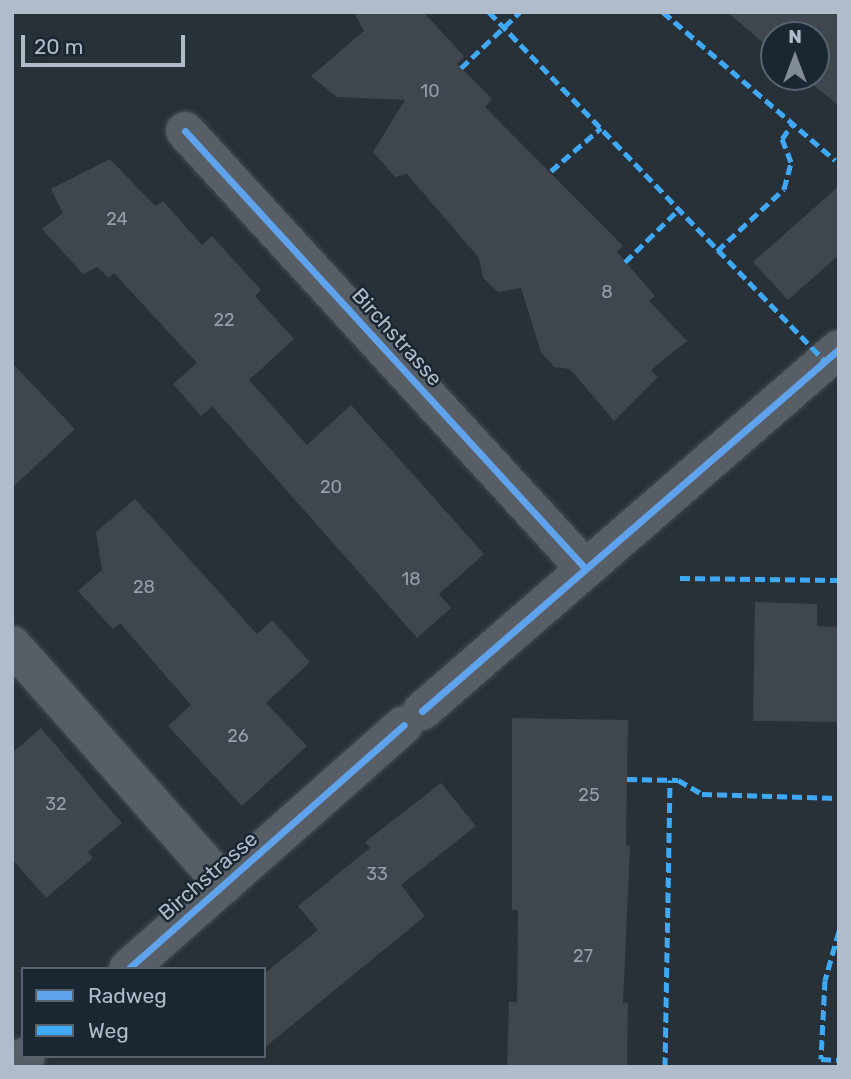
<!DOCTYPE html>
<style>
body{margin:0}
#map{position:relative;width:851px;height:1079px;overflow:hidden;background:#283038;font-family:Rubik,sans-serif}
div>[style]{position:absolute}
[style*='--x']{left:calc(var(--x)*1px);top:calc(var(--y)*1px);width:calc(var(--w)*1px);rotate:calc(var(--a)*1deg)}
.building>*{inset:0;background:#40464e}
.roads{filter:drop-shadow(0 0 2px #454b51) drop-shadow(0 0 2px #454b51)}
.street>*{height:38px;margin:-19px;padding:0 19px;transform-origin:19px;border-radius:19px;background:#585e66}
.quiet>*{height:5px;margin-top:-2.5px;transform-origin:0;background:repeating-linear-gradient(90deg,#3fa9f5 0 10px,transparent 0 15px)}
.cycleway>*{height:7px;margin:-3.5px;padding:0 3.5px;transform-origin:3.5px;border-radius:3.5px;background:#60a3ed}
span{translate:-50% -50%;white-space:nowrap;text-align:center;line-height:1.15;-webkit-text-stroke:5px #1b2633;paint-order:stroke}
.number-label{font-size:18px;color:#959eab}
.number-label span{-webkit-text-stroke-width:0}
.street-label{font-size:21px;color:#b1bcca}
.frame{position:absolute;inset:0;border:14px solid #b1bcca;pointer-events:none}
.legend{position:absolute;left:21px;top:967px;width:245px;height:91px;box-sizing:border-box;background:#1b2633;border:2px solid #57626f;margin:0;padding:9px 12px;list-style:none;font-size:21px;color:#b1bcca}
.legend li{display:flex;align-items:center;gap:14px;height:35px}
.legend b{width:35px;border:2px solid #57626f}
.north{position:absolute;left:760px;top:21px;width:70px;height:70px;box-sizing:border-box;background:#1b2633;border:2px solid #57626f;border-radius:50%;rotate:0deg;font-size:19px;font-weight:700;line-height:28px;text-align:center;color:#b1bcca}
.north::after{content:'';display:block;margin:auto;width:24px;height:32px;background:#818b97;clip-path:polygon(50% 0,100% 100%,50% 72%,0 100%)}
.scale{position:absolute;left:21px;top:35px;width:164px;height:32px;box-sizing:border-box;border:4px solid #b1bcca;border-top:0;padding-left:9px;font-size:21px;line-height:24px;white-space:nowrap;color:#b1bcca;-webkit-text-stroke:5px #1b2633;paint-order:stroke}
</style>
<div id="map">
<div class="building">
<div style="clip-path:polygon(354px 12px,423px 12px,464px 56px,457px 64px,492px 99px,485px 107px,623px 246px,617px 252px,655px 296px,649px 301px,687px 341px,651px 370px,658px 377px,614px 421px,570px 369px,554px 367px,541px 352px,521px 288px,498px 292px,483px 278px,479px 258px,407px 174px,395px 177px,373px 152px,405px 100px,337px 97px,311px 76px,364px 31px)"></div>
<div style="clip-path:polygon(727px 12px,839px 12px,839px 106px,804px 77px,816px 77px,816px 35px,774px 35px,774px 52px)"></div>
<div style="clip-path:polygon(110px 159px,155px 206px,163px 201px,202px 245px,212px 236px,261px 290px,255px 296px,294px 339px,249px 380px,307px 445px,351px 405px,484px 554px,439px 594px,451px 608px,417px 638px,212px 406px,201px 416px,173px 384px,197px 363px,114px 273px,109px 278px,97px 267px,83px 274px,42px 229px,63px 213px,51px 189px)"></div>
<div style="clip-path:polygon(839px 186px,839px 255px,788px 300px,753px 262px)"></div>
<div style="clip-path:polygon(12px 363px,75px 429px,12px 488px)"></div>
<div style="clip-path:polygon(135px 499px,257px 634px,272px 620px,310px 662px,266px 703px,307px 746px,242px 806px,168px 726px,191px 705px,120px 623px,113px 629px,78px 591px,102px 570px,96px 532px)"></div>
<div style="clip-path:polygon(755px 602px,817px 604px,817px 626px,839px 627px,839px 722px,753px 721px)"></div>
<div style="clip-path:polygon(512px 718px,628px 720px,626px 846px,630px 846px,623px 1003px,628px 1003px,627px 1067px,507px 1067px,509px 1002px,517px 1002px,518px 910px,512px 910px)"></div>
<div style="clip-path:polygon(41px 728px,122px 823px,88px 852px,93px 858px,46px 898px,12px 859px,12px 753px)"></div>
<div style="clip-path:polygon(441px 783px,476px 826px,401px 885px,425px 916px,264px 1048px,264px 974px,318px 930px,298px 906px,370px 848px,365px 842px)"></div>
</div>
<div class="roads">
<div class="street">
<div style="--x:185;--y:131;--w:591;--a:47.54"></div>
<div style="--x:12;--y:645;--w:320;--a:48.5"></div>
<div style="--x:422;--y:711;--w:552;--a:-40.96"></div>
<div style="--x:128;--y:969;--w:368;--a:-41.5"></div>
<div style="--x:14;--y:1067;--w:16;--a:-43"></div>
</div>
</div>
<div class="quiet">
<div style="--x:489;--y:12;--w:484;--a:46.1"></div>
<div style="--x:663;--y:12;--w:227;--a:40.7"></div>
<div style="--x:461;--y:68;--w:81;--a:-43.5"></div>
<div style="--x:551;--y:171;--w:66;--a:-40.7"></div>
<div style="--x:717;--y:251;--w:91;--a:-42.8"></div>
<div style="--x:784;--y:189;--w:28;--a:-75"></div>
<div style="--x:791;--y:162;--w:25;--a:-111"></div>
<div style="--x:782;--y:139;--w:19;--a:-55"></div>
<div style="--x:625;--y:262;--w:73;--a:-44.4"></div>
<div style="--x:680;--y:578;--w:159;--a:0.7"></div>
<div style="--x:627;--y:779;--w:51;--a:1.1"></div>
<div style="--x:678;--y:780;--w:28;--a:30"></div>
<div style="--x:702;--y:794;--w:137;--a:1.7"></div>
<div style="--x:839;--y:931;--w:51;--a:105.9"></div>
<div style="--x:825;--y:980;--w:79;--a:92.9"></div>
<div style="--x:821;--y:1059;--w:18;--a:3"></div>
<div style="--x:665;--y:1067;--w:287;--a:-89"></div>
</div>
<div class="cycleway">
<div style="--x:185;--y:131;--w:591;--a:47.54"></div>
<div style="--x:422;--y:711;--w:552;--a:-40.96"></div>
<div style="--x:128;--y:969;--w:368;--a:-41.5"></div>
</div>
<div class="number-label">
<span style="left:430px;top:91px">10</span>
<span style="left:117px;top:219px">24</span>
<span style="left:607px;top:292px">8</span>
<span style="left:224px;top:320px">22</span>
<span style="left:331px;top:487px">20</span>
<span style="left:411px;top:579px">18</span>
<span style="left:144px;top:587px">28</span>
<span style="left:238px;top:736px">26</span>
<span style="left:589px;top:795px">25</span>
<span style="left:56px;top:804px">32</span>
<span style="left:377px;top:874px">33</span>
<span style="left:583px;top:956px">27</span>
</div>
<div class="street-label">
<span style="left:397px;top:337px;rotate:48deg">Birchstrasse</span>
<span style="left:208px;top:876px;rotate:-41deg">Birchstrasse</span>
</div>
<div class="frame"></div>
<ul class="legend">
<li><b style="height:9px;background:#60a3ed"></b>Radweg</li>
<li><b style="height:9px;background:#3fa9f5"></b>Weg</li>
</ul>
<div class="north">N</div>
<div class="scale">20 m</div>
</div>
